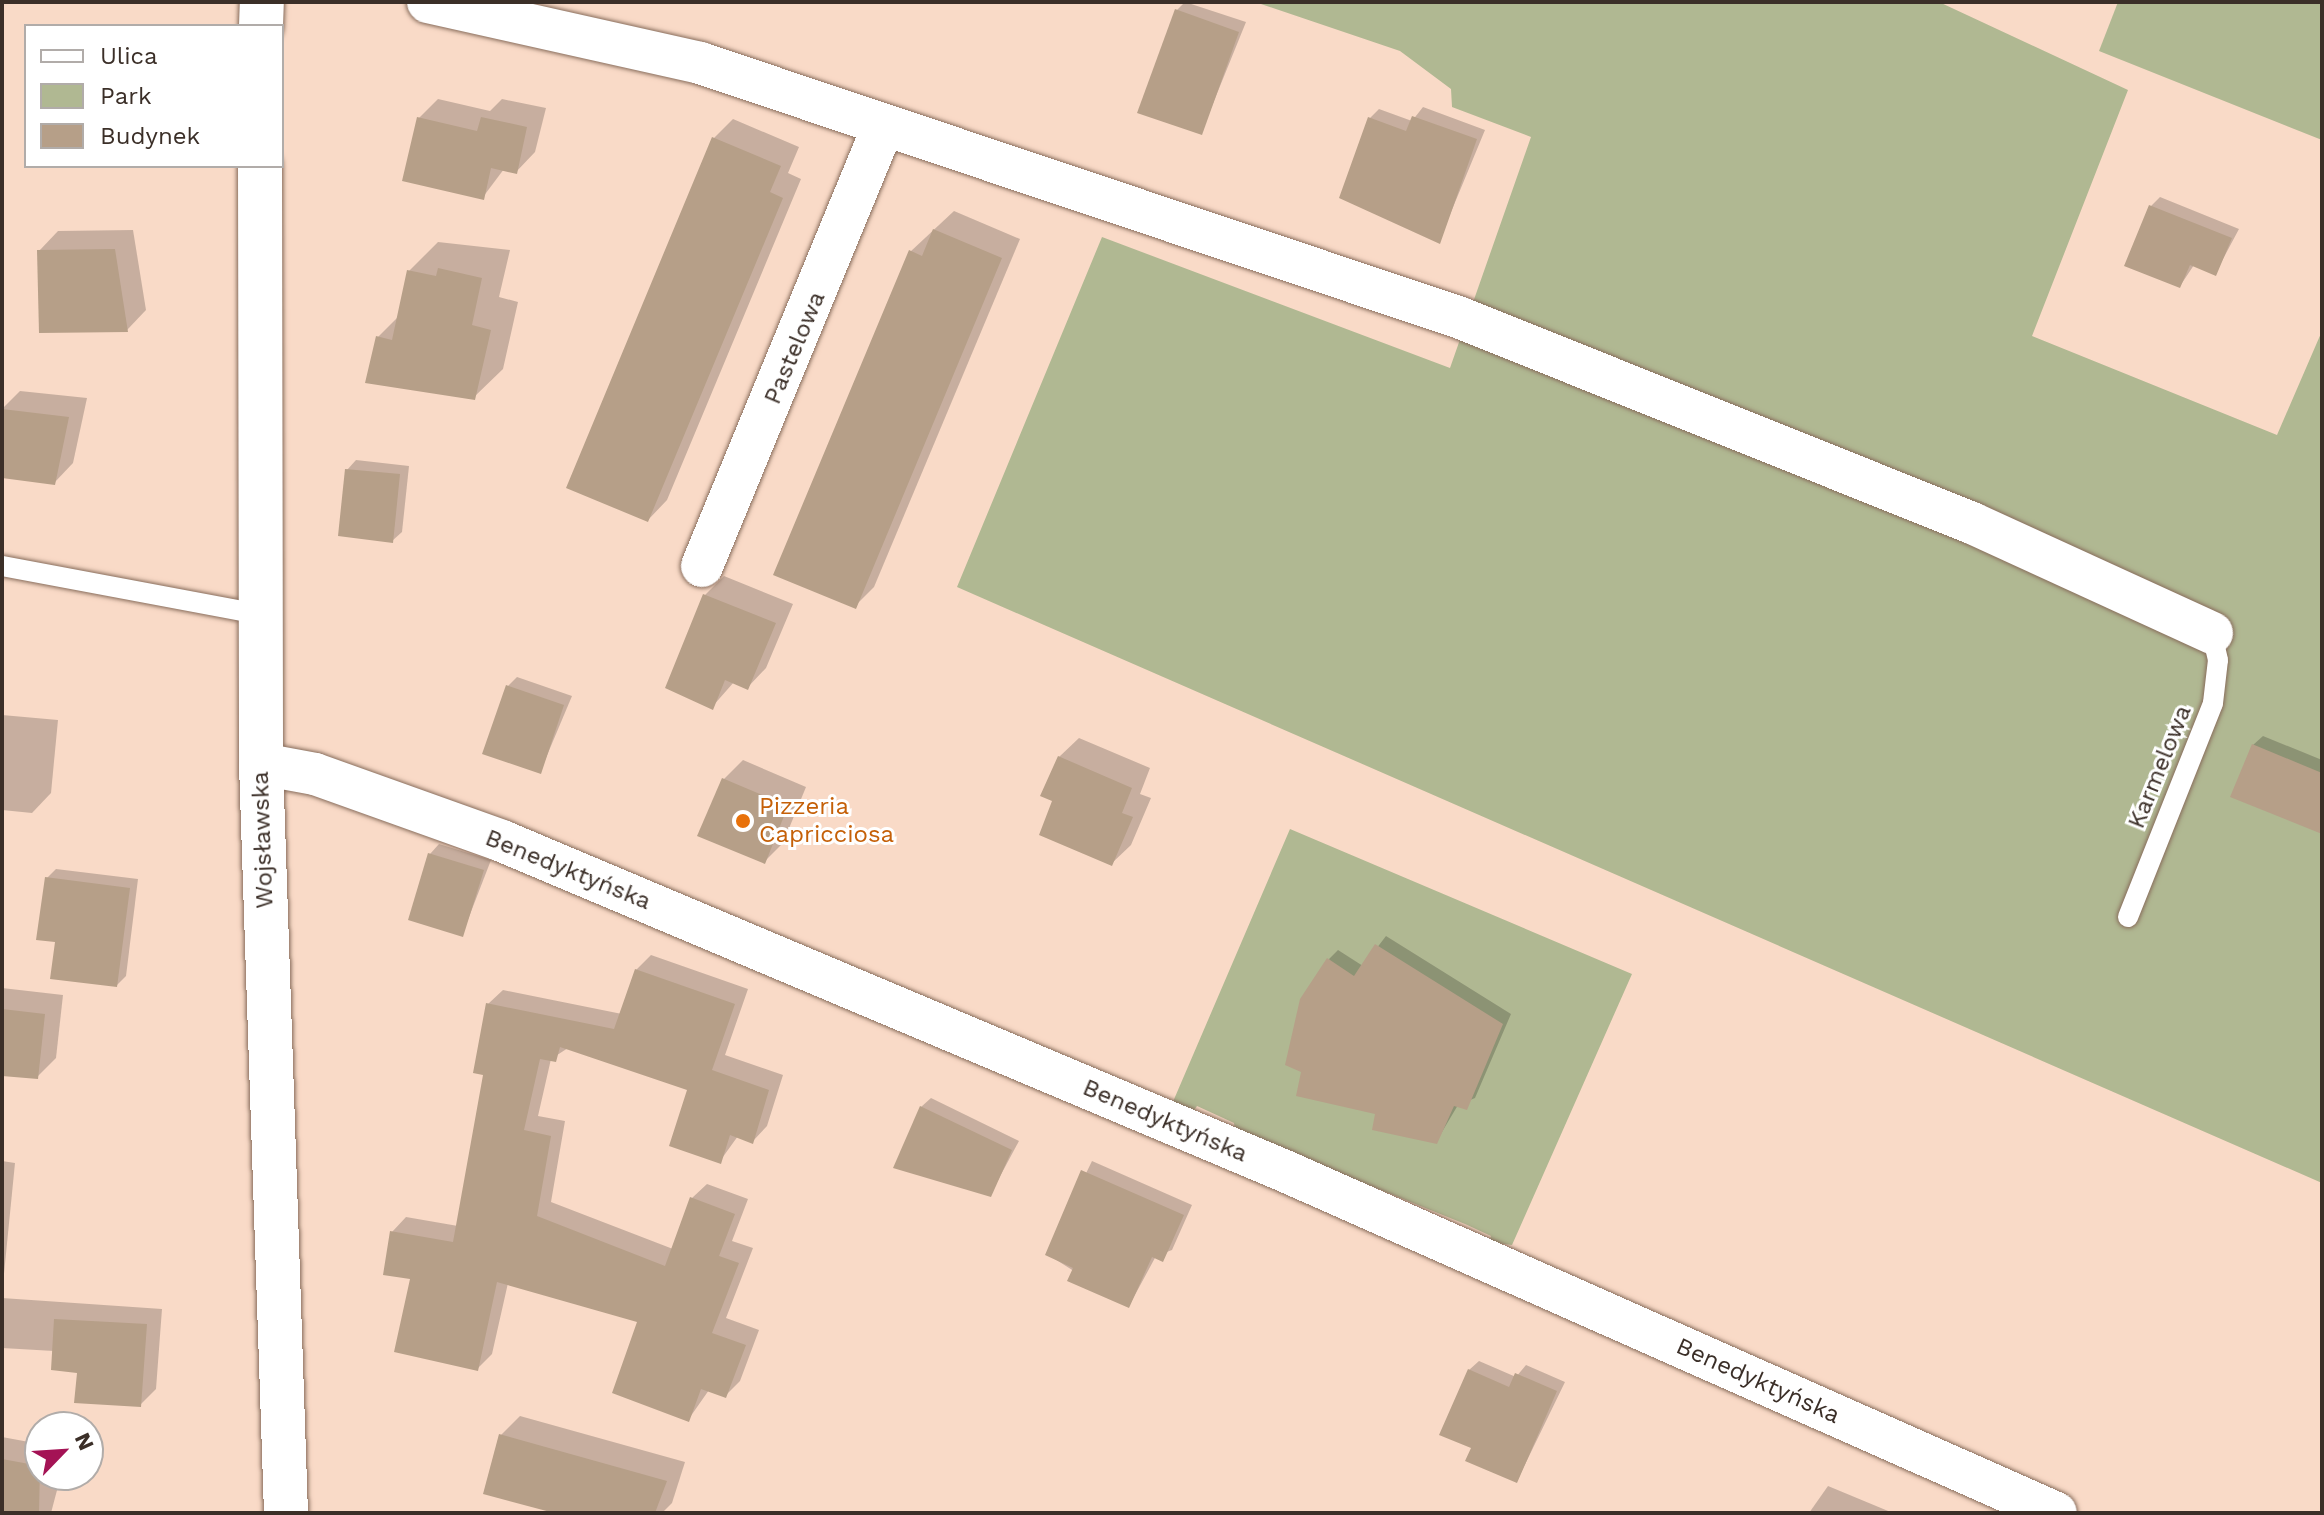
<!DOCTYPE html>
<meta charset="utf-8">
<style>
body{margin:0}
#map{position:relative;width:2324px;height:1515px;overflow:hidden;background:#f9dac7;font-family:"Work Sans",sans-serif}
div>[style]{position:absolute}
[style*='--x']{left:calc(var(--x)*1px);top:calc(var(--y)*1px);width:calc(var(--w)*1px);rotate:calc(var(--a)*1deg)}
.green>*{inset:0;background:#b0b892}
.shadow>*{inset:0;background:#0003}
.building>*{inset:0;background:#b69f88}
.roads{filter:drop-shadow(0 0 2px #886d5c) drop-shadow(0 0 2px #886d5c)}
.service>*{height:20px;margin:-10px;padding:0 10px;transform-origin:10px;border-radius:10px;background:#fff}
.minor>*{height:42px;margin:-21px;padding:0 21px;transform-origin:21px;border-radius:21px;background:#fff}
.tertiary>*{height:44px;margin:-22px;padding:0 22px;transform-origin:22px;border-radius:22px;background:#fff}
.dots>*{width:22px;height:22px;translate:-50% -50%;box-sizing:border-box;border:4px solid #fff;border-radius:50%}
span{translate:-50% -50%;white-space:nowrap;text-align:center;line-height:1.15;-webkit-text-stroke:6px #fff;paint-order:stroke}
.street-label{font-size:24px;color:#3b2f28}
.food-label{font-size:24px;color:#c56008}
.left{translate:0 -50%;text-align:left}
.frame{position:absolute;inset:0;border:4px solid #3b2f28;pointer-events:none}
.legend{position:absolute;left:24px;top:24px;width:260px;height:144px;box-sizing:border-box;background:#fff;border:2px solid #b1aca9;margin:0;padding:10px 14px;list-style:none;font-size:24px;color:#3b2f28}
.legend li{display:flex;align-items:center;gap:16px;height:40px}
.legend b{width:40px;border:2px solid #b1aca9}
.north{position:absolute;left:24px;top:1411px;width:80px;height:80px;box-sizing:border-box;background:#fff;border:2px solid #b1aca9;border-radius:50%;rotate:65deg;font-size:22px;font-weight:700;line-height:32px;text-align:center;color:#3b2f28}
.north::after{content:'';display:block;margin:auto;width:28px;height:36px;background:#a41355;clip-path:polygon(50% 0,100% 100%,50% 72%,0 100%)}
</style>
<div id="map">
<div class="green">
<div style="clip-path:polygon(1255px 2px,1939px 2px,2128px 90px,2032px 336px,2277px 435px,2322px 331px,2322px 1183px,957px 587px,1102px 237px,1450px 368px,1531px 137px,1452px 107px,1451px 89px,1400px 51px)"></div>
<div style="clip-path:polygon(2118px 2px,2322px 2px,2322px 140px,2099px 51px)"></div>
<div style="clip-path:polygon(1290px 829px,1632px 974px,1512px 1245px,1489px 1242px,1491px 1236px,1465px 1224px,1235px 1131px,1234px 1123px,1197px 1106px,1192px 1113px,1172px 1104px)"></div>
</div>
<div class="shadow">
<div style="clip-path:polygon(1185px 2px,1246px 22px,1201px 133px,1177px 10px)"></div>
<div style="clip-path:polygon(438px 99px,490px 111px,502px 99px,546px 108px,535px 152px,516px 172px,504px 169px,483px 197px,419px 118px)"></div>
<div style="clip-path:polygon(1423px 107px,1485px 130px,1439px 241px,1370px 118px,1379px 109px,1412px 121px)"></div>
<div style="clip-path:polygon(733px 119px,799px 147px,788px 173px,801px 179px,667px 500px,648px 520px,714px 138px)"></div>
<div style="clip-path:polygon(2160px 197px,2239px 229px,2215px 274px,2194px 265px,2180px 286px,2151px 206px)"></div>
<div style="clip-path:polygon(954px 211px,1020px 239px,874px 587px,855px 606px,910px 252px)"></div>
<div style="clip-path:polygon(133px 230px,146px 310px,127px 330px,39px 251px,58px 231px)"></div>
<div style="clip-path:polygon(438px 242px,510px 250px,499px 297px,518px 302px,503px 369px,474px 397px,378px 337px,399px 316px,409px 271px)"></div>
<div style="clip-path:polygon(20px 391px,87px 398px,73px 463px,54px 483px,2px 476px,2px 409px)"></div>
<div style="clip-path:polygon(356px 460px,409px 466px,402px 532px,392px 541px,347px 470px)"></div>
<div style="clip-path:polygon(724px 576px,793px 604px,766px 668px,747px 688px,734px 682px,712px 707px,705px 595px)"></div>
<div style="clip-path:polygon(517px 677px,572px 696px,540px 772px,508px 686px)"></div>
<div style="clip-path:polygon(2px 715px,58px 720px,51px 793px,32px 813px,2px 810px)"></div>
<div style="clip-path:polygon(2263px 736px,2322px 760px,2322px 832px,2253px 745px)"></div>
<div style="clip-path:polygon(1079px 738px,1150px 768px,1140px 794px,1151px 798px,1131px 845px,1111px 864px,1055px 800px,1059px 757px)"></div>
<div style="clip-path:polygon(743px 760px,806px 787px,783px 843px,764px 862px,724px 779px)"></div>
<div style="clip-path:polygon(439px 844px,491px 860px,462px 935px,430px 854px)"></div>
<div style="clip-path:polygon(56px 869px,138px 879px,126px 976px,117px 985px,57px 941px,47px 878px)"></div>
<div style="clip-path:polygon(1386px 936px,1511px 1014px,1475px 1098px,1458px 1105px,1436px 1142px,1378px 1113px,1329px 959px,1338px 950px,1363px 966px)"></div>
<div style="clip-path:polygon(651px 955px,748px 989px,725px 1055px,783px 1075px,767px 1126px,753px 1141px,738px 1136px,720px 1161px,690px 1089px,568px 1048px,551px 1059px,538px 1116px,565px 1121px,551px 1202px,673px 1249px,692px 1198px,707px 1184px,748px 1199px,732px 1241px,753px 1248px,726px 1318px,759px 1330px,740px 1381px,725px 1396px,709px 1390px,688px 1420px,640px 1320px,508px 1283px,492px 1354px,477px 1369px,413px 1278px,392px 1232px,406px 1217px,458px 1226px,485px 1073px,488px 1004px,503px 990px,622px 1014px,636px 970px)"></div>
<div style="clip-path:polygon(2px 988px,63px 995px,56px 1058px,37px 1077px,2px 1074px)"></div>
<div style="clip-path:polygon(931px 1098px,1019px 1141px,990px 1195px,921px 1107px)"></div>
<div style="clip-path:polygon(2px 1161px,15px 1163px,2px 1294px)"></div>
<div style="clip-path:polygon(1092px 1161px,1192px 1205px,1172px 1250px,1156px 1256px,1129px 1306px,1047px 1254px)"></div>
<div style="clip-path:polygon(2px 1298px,162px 1309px,156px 1389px,140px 1405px,54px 1351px,2px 1348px)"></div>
<div style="clip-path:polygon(1479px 1361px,1516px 1377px,1526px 1365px,1565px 1382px,1517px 1481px,1474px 1447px,1469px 1370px)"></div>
<div style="clip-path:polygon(520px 1416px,685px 1462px,672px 1503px,662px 1513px,631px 1513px,501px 1435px)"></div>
<div style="clip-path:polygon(2px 1437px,40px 1444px,40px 1475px,61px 1475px,51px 1513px,2px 1513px)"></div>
<div style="clip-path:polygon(1828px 1486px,1893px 1513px,1809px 1513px)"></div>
</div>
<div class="building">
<div style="clip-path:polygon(1175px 9px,1239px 32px,1202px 135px,1137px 113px)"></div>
<div style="clip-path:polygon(1412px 116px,1477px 139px,1440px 244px,1339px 198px,1368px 117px,1406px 131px)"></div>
<div style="clip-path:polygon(417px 117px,477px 131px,481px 117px,527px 127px,517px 174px,491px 168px,484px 200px,402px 181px)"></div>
<div style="clip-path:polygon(712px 137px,781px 166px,770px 192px,783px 198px,648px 522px,566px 488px)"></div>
<div style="clip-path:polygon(2149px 205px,2232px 238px,2216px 276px,2190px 265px,2180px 288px,2124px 266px)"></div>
<div style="clip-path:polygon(933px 229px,1002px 258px,856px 609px,773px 575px,909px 250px,922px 256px)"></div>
<div style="clip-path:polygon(115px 249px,128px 332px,39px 333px,37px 250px)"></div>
<div style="clip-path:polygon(438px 268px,482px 278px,472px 325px,491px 330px,475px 400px,365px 383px,376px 336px,392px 340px,407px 270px,436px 276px)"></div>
<div style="clip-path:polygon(2px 409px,69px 417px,55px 485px,2px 478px)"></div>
<div style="clip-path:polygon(345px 469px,400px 474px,393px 543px,338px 536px)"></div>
<div style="clip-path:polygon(703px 594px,776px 623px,748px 690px,725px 680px,713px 710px,665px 688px)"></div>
<div style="clip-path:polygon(506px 685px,564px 705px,541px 774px,482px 754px)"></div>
<div style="clip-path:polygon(2252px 744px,2322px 773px,2322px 834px,2230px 797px)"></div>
<div style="clip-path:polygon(1058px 756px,1132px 788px,1122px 813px,1133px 817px,1112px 866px,1039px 835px,1052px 801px,1040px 796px)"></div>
<div style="clip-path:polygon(722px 778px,788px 806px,765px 864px,697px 836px)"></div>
<div style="clip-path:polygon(428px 853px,484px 870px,463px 937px,408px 920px)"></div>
<div style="clip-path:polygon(45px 877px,130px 888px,117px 987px,50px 979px,55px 942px,36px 940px)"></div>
<div style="clip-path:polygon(1375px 944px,1503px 1024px,1467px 1110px,1454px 1106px,1437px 1144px,1372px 1130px,1375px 1114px,1296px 1096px,1301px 1072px,1285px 1065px,1300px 999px,1327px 958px,1354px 976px)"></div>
<div style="clip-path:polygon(635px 969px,735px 1004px,712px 1070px,769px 1090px,753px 1144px,730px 1135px,721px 1164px,669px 1146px,687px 1090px,560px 1047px,556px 1062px,540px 1059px,524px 1130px,551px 1136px,537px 1216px,665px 1266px,690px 1197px,735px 1214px,719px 1256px,739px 1263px,712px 1333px,746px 1345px,726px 1398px,701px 1389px,689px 1422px,612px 1393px,637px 1322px,497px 1282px,478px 1371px,394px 1352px,410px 1279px,383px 1275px,390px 1231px,453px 1242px,483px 1075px,473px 1073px,486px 1003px,614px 1029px)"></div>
<div style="clip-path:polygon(2px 1009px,45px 1014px,38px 1079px,2px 1076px)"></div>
<div style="clip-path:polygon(920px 1106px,1012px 1150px,991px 1197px,893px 1168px)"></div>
<div style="clip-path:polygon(1081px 1170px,1184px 1215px,1163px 1262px,1152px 1257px,1129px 1308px,1067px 1281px,1073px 1268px,1045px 1255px)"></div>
<div style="clip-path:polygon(54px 1319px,147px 1324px,141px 1407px,74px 1403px,77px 1373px,51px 1370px)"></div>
<div style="clip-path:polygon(1468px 1369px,1509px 1387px,1515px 1373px,1557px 1391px,1517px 1483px,1465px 1461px,1471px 1448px,1439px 1435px)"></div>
<div style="clip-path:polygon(499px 1434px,667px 1481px,655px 1513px,554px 1513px,483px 1494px)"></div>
<div style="clip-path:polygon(2px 1459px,40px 1466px,39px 1513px,2px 1513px)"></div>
</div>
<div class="roads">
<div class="service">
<div style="--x:2;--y:566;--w:261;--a:10.6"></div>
<div style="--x:2128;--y:917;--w:230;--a:-68.3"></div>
<div style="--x:2213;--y:703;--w:43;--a:-83.4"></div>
<div style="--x:2218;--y:660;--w:28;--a:-103"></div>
</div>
<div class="minor">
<div style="--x:428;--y:2;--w:279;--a:12.6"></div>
<div style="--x:700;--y:63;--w:799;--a:18.53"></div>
<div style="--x:1458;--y:317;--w:554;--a:21.84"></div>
<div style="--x:1972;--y:523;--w:264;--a:24.6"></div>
<div style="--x:702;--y:566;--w:475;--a:-67.6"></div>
<div style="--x:261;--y:764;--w:55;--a:10.5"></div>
<div style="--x:315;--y:774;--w:199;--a:19.7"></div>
<div style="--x:502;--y:841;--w:852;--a:22.86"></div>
<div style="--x:1287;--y:1172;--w:841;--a:23.91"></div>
</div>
<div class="tertiary">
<div style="--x:261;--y:26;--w:24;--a:-88"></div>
<div style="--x:260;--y:166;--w:598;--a:89.9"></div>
<div style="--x:261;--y:764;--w:749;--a:88.09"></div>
</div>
</div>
<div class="dots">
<div style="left:743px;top:821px;background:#e8710a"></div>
</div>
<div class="street-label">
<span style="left:795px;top:348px;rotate:-67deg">Pastelowa</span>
<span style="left:2160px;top:767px;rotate:-68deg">Karmelowa</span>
<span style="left:263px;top:840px;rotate:-92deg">Wojsławska</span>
<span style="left:568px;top:870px;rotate:22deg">Benedyktyńska</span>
<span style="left:1165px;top:1121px;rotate:23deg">Benedyktyńska</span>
<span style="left:1758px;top:1381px;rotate:24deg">Benedyktyńska</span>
</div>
<div class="food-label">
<span class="left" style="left:759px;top:821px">Pizzeria<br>Capricciosa</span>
</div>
<div class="frame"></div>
<ul class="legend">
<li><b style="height:10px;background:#fff"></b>Ulica</li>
<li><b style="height:22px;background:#b0b892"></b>Park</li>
<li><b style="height:22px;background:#b69f88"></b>Budynek</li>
</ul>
<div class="north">N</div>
</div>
